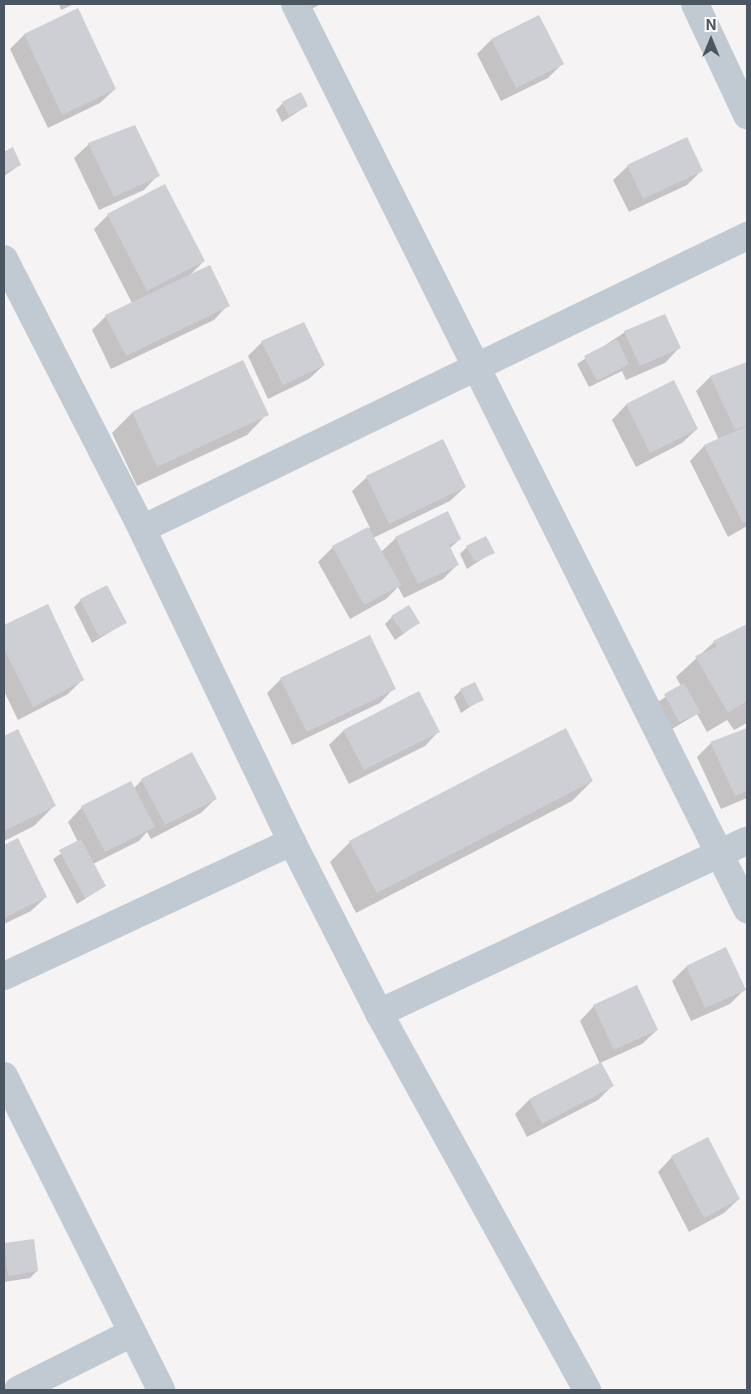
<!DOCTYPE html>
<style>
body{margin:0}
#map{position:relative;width:751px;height:1394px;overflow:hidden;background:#f5f3f3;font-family:Inter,sans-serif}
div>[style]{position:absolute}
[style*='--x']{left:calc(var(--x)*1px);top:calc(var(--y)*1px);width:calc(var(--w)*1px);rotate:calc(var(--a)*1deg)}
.shadow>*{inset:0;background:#0003}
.building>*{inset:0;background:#cdcfd5}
.street>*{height:28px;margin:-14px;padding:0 14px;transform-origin:14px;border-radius:14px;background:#c1cad2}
span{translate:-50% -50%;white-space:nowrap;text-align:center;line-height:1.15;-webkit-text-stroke:4px #fff;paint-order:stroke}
.frame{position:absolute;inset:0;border:5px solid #4a5661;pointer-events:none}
.north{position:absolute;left:686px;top:15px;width:50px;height:50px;-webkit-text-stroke:4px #fff;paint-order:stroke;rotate:0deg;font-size:14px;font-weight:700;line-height:20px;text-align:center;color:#4a5661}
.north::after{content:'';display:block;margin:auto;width:18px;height:22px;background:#4a5661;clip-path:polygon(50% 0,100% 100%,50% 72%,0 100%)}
</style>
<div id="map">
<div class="shadow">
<div style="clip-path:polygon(59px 4px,74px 4px,61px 10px)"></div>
<div style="clip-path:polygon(296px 4px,321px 4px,302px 14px)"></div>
<div style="clip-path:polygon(77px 10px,115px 89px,100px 103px,48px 128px,10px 49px,24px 35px)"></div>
<div style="clip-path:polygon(539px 16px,562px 64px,548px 78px,501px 101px,477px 54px,491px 40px)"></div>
<div style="clip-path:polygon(283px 103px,307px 106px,282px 122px,276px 110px)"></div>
<div style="clip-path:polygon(89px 144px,158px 175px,144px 190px,99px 210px,74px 158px)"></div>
<div style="clip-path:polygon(12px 149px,20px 165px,4px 176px,4px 153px)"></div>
<div style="clip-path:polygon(628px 166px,701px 171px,687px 185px,629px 212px,613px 180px)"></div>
<div style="clip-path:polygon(108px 215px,204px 261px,189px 276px,228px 305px,214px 320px,111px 369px,92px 330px,106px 316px,132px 303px,94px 229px)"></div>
<div style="clip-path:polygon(625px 332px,679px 348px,665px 363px,626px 380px,622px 371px,589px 387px,577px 364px)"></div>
<div style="clip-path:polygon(262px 342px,324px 365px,309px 379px,268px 399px,248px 356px)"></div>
<div style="clip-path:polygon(243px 362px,267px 414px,247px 435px,137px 486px,112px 433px,132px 413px)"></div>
<div style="clip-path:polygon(747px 363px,747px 526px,728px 537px,690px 461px,704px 446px,719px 440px,696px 391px,710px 377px)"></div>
<div style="clip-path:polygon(673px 382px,697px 429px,682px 443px,636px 467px,612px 420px,626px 405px)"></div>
<div style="clip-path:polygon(367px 477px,465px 487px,450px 501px,373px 538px,381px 552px,396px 538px,460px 539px,449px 549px,457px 565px,443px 579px,404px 598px,398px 587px,386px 599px,350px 619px,318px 562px,333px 547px,370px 528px,352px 491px)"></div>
<div style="clip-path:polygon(467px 547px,493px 552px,467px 569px,460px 554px)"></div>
<div style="clip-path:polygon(81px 600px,125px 623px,92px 643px,74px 607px)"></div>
<div style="clip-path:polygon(47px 606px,82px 680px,68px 694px,18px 720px,4px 691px,4px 627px)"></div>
<div style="clip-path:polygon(392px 617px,418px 623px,395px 640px,385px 624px)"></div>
<div style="clip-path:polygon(747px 625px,747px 723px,734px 730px,727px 720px,707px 732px,697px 714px,672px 729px,658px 702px,681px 686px,676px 677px,714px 642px)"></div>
<div style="clip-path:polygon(281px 679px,394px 688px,380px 703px,292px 745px,267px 693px)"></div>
<div style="clip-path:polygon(461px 690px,482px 699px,461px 713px,454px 697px)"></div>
<div style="clip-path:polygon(747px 729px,747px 798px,721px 809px,697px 757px,711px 743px)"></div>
<div style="clip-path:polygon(18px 731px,55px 805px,34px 826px,4px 841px,4px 738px)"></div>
<div style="clip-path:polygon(343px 731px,439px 731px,425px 746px,349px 784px,329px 745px)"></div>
<div style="clip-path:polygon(142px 780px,215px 799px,201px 813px,151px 839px,147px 832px,139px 841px,93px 864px,105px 886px,77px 904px,53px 859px,78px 842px,68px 822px,82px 807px,134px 788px)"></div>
<div style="clip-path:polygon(592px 781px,572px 801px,356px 913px,330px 862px,350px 842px)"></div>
<div style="clip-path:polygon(18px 840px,46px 897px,31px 911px,4px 924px,4px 847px)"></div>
<div style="clip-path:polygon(686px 967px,744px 990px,730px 1004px,691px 1021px,672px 981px)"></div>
<div style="clip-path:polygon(594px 1006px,657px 1030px,642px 1044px,600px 1063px,612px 1086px,598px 1100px,527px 1137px,515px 1114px,529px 1100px,600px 1064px,580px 1021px)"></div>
<div style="clip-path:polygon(672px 1157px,739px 1199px,724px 1213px,689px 1232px,658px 1172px)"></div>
<div style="clip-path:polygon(4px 1244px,37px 1271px,30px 1278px,4px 1282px)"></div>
</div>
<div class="building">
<div style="clip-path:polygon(78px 8px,116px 89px,62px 115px,24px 34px)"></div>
<div style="clip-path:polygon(539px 15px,564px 64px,516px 88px,491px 39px)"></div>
<div style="clip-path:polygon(301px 92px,308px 106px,289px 116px,282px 102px)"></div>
<div style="clip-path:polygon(135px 125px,160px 176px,114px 197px,88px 143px)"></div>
<div style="clip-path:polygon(687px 137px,703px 171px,643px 199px,627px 165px)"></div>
<div style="clip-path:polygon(13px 147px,21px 165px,4px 173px,4px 152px)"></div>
<div style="clip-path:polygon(165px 184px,205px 261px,147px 291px,107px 214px)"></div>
<div style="clip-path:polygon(210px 265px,230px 306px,126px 356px,105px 315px)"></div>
<div style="clip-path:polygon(665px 314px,681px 348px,640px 366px,624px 331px)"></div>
<div style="clip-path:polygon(304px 322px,325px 365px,283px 385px,261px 341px)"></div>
<div style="clip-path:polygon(617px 339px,629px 364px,597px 381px,584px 356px)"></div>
<div style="clip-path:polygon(243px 360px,269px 415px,157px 467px,132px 412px)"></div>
<div style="clip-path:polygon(747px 362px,747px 425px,735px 430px,710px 376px)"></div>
<div style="clip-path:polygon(674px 380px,698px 429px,650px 453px,626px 404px)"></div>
<div style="clip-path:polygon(747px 426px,747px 521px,743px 523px,704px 445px)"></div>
<div style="clip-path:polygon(443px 439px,466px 487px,389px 524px,366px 476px)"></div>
<div style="clip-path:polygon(448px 511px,461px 539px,449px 545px,459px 565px,418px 584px,395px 537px)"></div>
<div style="clip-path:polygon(368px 527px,401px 585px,364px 605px,332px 546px)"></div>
<div style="clip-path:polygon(486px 536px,495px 553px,475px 562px,466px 546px)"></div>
<div style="clip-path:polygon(107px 585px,127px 623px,99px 637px,80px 599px)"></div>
<div style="clip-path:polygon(48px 604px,84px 680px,33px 707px,4px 649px,4px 625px)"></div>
<div style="clip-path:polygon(409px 605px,420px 623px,403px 633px,391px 616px)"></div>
<div style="clip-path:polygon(747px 624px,747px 701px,728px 713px,695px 656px,717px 647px,713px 641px)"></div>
<div style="clip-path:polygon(370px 635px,396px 689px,307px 732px,280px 678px)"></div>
<div style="clip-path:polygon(475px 682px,484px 700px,469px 707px,460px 689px)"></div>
<div style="clip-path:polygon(684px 683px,701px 713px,679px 722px,664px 694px)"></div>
<div style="clip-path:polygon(419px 691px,440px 732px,364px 770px,343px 730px)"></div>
<div style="clip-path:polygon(566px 728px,593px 781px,377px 893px,349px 841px)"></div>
<div style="clip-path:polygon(747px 728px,747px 791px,735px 796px,710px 742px)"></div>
<div style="clip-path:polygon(18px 729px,56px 806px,4px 831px,4px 736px)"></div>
<div style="clip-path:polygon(192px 752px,217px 799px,165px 825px,141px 779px)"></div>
<div style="clip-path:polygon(131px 781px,155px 827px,105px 852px,81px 806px)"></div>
<div style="clip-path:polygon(18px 838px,47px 897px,4px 918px,4px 845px)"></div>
<div style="clip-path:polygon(81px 839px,106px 886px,85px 898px,59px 850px)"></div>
<div style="clip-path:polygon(726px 947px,746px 990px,705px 1008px,686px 966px)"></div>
<div style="clip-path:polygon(637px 985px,658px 1030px,614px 1050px,593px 1005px)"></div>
<div style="clip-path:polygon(601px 1062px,614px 1086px,542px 1124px,529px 1099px)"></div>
<div style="clip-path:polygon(708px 1137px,740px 1199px,704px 1218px,671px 1156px)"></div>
<div style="clip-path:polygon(34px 1239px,38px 1271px,8px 1276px,4px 1243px)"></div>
</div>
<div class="street">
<div style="--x:295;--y:4;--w:1012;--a:63.46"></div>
<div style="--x:695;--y:4;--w:123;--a:64.9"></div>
<div style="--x:4;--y:259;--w:303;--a:62.9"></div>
<div style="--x:142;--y:529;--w:347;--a:64.4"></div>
<div style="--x:292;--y:842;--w:192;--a:63"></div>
<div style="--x:379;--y:1013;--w:431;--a:61.1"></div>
<div style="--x:142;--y:529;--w:672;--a:-25.84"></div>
<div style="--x:4;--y:976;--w:318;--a:-25"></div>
<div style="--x:379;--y:1013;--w:406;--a:-25.1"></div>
<div style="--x:4;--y:1076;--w:351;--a:63.4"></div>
<div style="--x:18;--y:1390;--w:127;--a:-26.6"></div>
</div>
<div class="frame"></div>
<div class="north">N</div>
</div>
